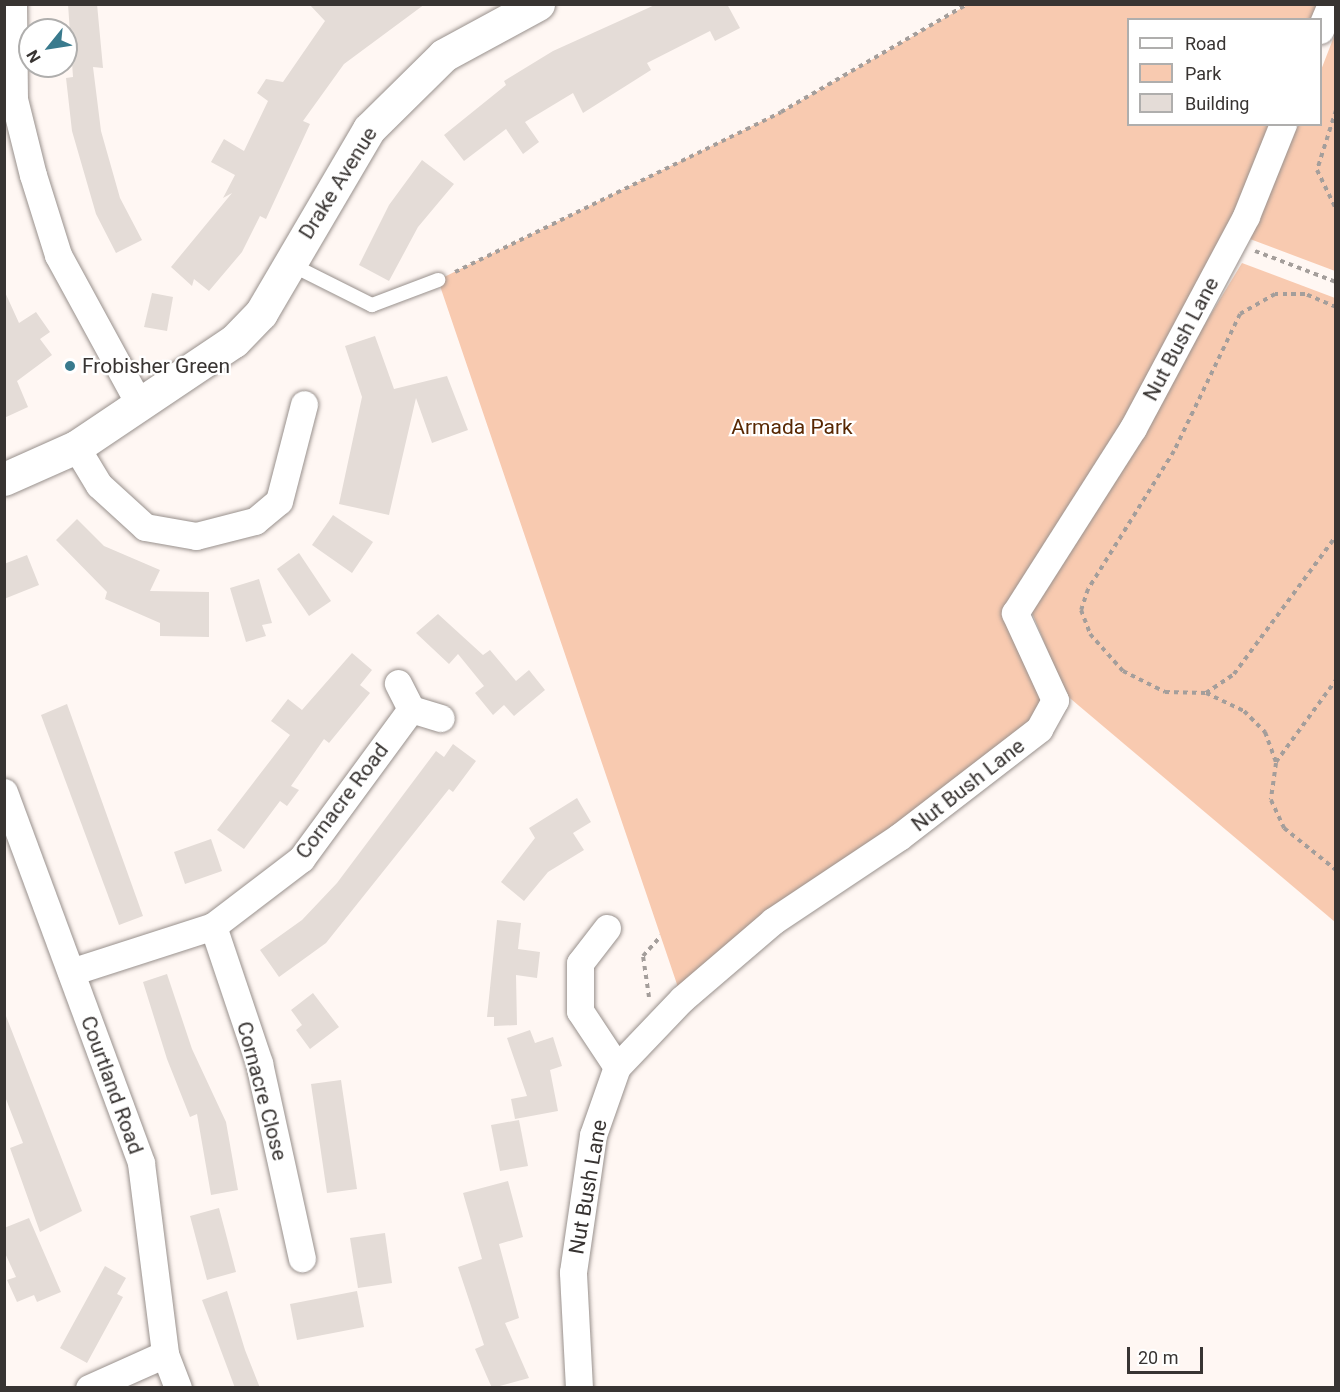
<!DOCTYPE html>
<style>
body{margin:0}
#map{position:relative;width:1340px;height:1392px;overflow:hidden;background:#fff7f3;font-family:Roboto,sans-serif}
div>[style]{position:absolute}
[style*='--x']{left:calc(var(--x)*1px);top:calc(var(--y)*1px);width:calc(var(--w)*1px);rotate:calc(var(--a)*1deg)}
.green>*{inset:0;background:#f8cab0}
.building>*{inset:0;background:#e4dcd7}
.path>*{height:4px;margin-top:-2px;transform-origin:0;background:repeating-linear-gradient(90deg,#a49e9b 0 4.5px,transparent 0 9px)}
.roads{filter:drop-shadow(0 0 2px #99918d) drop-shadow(0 0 2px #99918d)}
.service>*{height:14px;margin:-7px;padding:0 7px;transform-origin:7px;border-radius:7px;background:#fff}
.minor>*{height:27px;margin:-13.5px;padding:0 13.5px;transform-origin:13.5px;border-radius:13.5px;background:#fff}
.tertiary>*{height:33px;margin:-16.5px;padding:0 16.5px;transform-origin:16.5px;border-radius:16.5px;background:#fff}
.dots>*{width:16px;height:16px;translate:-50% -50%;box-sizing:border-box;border:3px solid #fff;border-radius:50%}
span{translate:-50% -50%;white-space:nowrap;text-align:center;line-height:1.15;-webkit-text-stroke:4.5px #fff;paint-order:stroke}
.street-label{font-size:21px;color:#383432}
.poi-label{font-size:21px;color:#383432}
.left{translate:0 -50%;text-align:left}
.park-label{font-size:21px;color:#582702}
.frame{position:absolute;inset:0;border:6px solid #383432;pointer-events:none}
.legend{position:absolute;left:1127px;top:18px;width:195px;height:108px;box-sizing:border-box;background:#fff;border:2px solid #afaead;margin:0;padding:8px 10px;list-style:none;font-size:18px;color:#383432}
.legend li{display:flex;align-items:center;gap:12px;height:30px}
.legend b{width:30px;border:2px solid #afaead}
.north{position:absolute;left:18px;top:18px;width:60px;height:60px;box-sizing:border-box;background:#fff;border:2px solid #afaead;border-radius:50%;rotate:240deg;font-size:16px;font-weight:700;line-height:24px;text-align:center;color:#383432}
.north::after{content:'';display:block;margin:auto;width:21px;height:27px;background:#397a8d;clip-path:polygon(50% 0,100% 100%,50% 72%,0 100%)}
.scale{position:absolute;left:1127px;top:1347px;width:76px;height:27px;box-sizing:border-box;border:3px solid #383432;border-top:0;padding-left:8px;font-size:18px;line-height:21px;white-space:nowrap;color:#383432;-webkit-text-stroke:4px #fff;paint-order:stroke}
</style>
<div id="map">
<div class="green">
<div style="clip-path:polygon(967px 5px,1331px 5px,1320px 20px,1128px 20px,1128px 124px,1283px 125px,1246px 216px,1015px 613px,1055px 700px,682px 999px,438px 280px,781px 112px)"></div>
<div style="clip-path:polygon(1335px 34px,1335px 271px,1250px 239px,1298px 125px,1320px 124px,1321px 70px)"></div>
<div style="clip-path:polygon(1242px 263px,1335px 298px,1335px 922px,1065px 694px,1031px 610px)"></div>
</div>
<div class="building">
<div style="clip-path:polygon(68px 4px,97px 4px,103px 68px,93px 67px,101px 131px,120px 198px,142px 240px,116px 253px,96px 214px,72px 131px,66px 78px,73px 77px)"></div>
<div style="clip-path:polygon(309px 4px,425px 4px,344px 64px,303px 121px,310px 124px,266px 219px,260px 216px,242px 252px,209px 291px,194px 279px,192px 286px,171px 267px,232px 193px,223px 198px,235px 175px,211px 162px,224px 139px,244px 151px,268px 101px,257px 93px,266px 79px,283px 82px,325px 21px)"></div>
<div style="clip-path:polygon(657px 4px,727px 4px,740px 28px,715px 41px,710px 31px,647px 63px,651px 70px,583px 113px,573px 93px,525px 122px,539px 142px,523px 154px,506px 129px,464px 161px,444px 135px,506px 85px,504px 81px,553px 51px)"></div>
<div style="clip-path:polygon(422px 160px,454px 184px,418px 227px,389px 281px,359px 265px,389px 205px)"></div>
<div style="clip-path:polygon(4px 290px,19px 323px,36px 312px,50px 332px,40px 339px,52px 355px,17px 381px,28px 407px,4px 418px)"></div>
<div style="clip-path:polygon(152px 293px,173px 297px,167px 331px,144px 327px)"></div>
<div style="clip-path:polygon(375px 336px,394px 389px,447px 376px,468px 430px,432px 443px,416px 398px,389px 515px,339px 504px,362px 397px,345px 346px)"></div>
<div style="clip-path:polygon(333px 515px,373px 542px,352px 573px,312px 545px)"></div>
<div style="clip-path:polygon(77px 519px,104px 546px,160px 570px,150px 591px,209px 592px,209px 637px,160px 636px,160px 623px,105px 599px,107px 592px,56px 540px)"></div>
<div style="clip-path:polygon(299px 553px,331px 601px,309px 616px,277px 569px)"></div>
<div style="clip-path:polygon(27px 555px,39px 585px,4px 599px,4px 564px)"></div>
<div style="clip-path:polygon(259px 579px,272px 623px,262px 625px,266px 636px,246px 642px,230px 588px)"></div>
<div style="clip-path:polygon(438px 614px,483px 655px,490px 650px,516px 681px,529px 670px,545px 690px,514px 716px,504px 705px,493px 715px,475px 693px,484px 686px,458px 654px,449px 664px,416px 633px)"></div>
<div style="clip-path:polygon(352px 653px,372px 670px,360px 685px,370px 693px,329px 743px,324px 739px,291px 786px,299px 790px,287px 806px,280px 801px,244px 849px,217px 830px,290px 735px,271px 721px,288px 699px,302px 710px)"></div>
<div style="clip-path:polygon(67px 704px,143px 916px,119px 925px,41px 715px)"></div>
<div style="clip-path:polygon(453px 744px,476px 761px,453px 792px,449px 789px,326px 943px,279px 977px,260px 950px,302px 920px,337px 883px,436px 751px,444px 757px)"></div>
<div style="clip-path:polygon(577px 798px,591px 822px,573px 833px,584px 850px,548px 872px,524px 901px,501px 882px,535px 838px,529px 828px)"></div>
<div style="clip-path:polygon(211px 839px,222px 871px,185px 884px,174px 852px)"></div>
<div style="clip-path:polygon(497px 920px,521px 923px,518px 949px,540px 952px,537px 978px,516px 975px,517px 1025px,494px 1026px,494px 1017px,487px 1017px)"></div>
<div style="clip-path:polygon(167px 974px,192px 1049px,226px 1122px,238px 1190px,211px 1195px,197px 1114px,190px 1117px,167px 1059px,143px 982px)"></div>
<div style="clip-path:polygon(313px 993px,339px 1027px,310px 1049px,296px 1030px,302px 1025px,291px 1010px)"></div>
<div style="clip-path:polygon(6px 1016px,82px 1211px,40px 1232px,10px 1148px,23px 1143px,4px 1094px)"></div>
<div style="clip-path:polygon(530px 1030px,535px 1043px,553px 1037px,562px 1066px,550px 1070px,558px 1111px,515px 1119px,511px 1099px,527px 1096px,507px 1038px)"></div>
<div style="clip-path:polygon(341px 1080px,357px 1189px,327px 1193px,311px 1084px)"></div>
<div style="clip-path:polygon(519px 1120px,528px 1166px,500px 1171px,491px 1125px)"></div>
<div style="clip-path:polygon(508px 1181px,523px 1237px,499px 1244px,519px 1318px,505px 1323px,529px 1378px,492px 1388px,475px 1349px,484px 1345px,458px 1267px,482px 1259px,463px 1193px)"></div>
<div style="clip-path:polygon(219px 1208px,236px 1272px,207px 1280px,190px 1216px)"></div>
<div style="clip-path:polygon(29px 1218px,61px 1292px,37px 1302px,34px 1295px,17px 1302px,7px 1280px,16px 1277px,4px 1251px,4px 1228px)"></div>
<div style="clip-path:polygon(385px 1233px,392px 1283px,358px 1288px,350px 1238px)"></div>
<div style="clip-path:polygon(105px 1266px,126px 1278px,117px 1294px,123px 1297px,87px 1363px,60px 1348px)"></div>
<div style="clip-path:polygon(227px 1291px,245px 1350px,260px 1388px,235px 1388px,202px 1300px)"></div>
<div style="clip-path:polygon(357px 1291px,364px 1327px,297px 1340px,290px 1304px)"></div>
</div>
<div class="path">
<div style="--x:1336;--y:110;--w:63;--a:107.6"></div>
<div style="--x:1317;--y:170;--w:43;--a:64"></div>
<div style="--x:1255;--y:251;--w:87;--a:20.9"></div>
<div style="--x:455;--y:272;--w:363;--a:-26.1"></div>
<div style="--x:781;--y:112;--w:215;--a:-30.1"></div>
<div style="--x:1336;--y:307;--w:34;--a:-157"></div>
<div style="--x:1305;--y:294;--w:30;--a:180"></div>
<div style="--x:1275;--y:294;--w:40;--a:150.3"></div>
<div style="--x:1240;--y:314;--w:152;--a:115.7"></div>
<div style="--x:1174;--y:451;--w:163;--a:121.9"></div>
<div style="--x:1088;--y:589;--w:22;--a:108"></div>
<div style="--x:1081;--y:610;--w:26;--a:69"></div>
<div style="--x:1090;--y:634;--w:50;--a:48.3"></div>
<div style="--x:1123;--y:671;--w:47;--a:26.6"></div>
<div style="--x:1165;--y:692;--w:41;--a:1.4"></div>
<div style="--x:1206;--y:693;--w:42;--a:25.3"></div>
<div style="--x:1244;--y:711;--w:30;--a:45"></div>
<div style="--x:1265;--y:732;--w:33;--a:70"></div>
<div style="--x:1276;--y:763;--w:37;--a:98"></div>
<div style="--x:1271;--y:800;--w:31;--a:65"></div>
<div style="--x:1284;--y:828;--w:67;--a:38.9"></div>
<div style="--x:1206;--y:693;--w:34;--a:-34"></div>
<div style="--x:1234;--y:674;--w:172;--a:-53.5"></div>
<div style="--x:1276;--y:762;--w:102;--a:-53.8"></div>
<div style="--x:649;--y:997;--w:41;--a:-98.3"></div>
<div style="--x:643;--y:956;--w:27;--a:-48"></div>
</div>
<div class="roads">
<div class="service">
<div style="--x:290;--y:264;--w:92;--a:26.6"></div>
<div style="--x:372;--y:305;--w:71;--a:-20.7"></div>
</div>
<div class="minor">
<div style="--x:13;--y:4;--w:95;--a:89.4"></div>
<div style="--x:14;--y:99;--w:78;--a:76"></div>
<div style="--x:33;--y:175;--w:84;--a:72.6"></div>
<div style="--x:58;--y:255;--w:167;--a:61.4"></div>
<div style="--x:1320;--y:30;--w:28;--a:-67"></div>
<div style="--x:76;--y:447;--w:44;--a:58.8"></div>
<div style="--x:99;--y:485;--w:62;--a:42.4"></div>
<div style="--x:145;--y:527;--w:52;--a:10"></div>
<div style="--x:196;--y:536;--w:61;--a:-14.3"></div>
<div style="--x:255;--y:521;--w:31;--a:-40"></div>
<div style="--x:279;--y:501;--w:100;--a:-75.5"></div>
<div style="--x:411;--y:709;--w:31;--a:17"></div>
<div style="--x:4;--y:792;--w:395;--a:69.7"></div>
<div style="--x:141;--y:1163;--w:193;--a:82.8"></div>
<div style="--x:165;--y:1354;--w:36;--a:69"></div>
<div style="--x:213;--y:926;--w:145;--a:71.4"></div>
<div style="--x:259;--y:1063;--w:200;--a:77.6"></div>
<div style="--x:607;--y:928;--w:44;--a:127.6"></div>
<div style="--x:580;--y:963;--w:48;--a:90"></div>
<div style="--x:580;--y:1011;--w:67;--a:56.5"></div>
<div style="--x:71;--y:972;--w:149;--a:-17.9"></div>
<div style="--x:213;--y:926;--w:111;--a:-37.3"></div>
<div style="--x:301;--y:859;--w:186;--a:-53.7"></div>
<div style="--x:411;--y:709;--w:29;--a:-117"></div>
<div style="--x:89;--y:1388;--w:83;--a:-24.1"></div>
<div style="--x:579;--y:1388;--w:116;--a:-93"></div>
<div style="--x:573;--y:1272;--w:138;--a:-81.7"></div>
<div style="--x:593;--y:1135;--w:72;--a:-70.6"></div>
<div style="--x:617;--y:1067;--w:94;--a:-46.3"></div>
<div style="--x:682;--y:999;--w:120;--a:-40.6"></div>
<div style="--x:773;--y:921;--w:151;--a:-33.7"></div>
<div style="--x:899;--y:837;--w:177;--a:-37.6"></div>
<div style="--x:1039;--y:729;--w:33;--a:-61"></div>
<div style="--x:1055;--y:700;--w:96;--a:-114.7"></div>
<div style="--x:1015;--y:613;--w:219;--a:-57.5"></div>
<div style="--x:1133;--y:428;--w:240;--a:-61.9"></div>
<div style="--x:1246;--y:216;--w:99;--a:-68.1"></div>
</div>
<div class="tertiary">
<div style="--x:4;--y:479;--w:79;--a:-24"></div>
<div style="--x:76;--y:447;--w:190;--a:-33.9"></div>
<div style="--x:234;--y:341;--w:39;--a:-46"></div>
<div style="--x:261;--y:313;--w:213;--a:-59.6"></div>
<div style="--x:369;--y:129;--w:105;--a:-44.6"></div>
<div style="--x:444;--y:55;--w:107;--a:-28.5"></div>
</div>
</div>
<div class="dots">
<div style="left:70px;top:366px;background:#397a8d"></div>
</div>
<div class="street-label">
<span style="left:338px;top:183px;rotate:-58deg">Drake Avenue</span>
<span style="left:1181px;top:339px;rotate:-62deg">Nut Bush Lane</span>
<span style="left:968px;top:785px;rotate:-38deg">Nut Bush Lane</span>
<span style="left:342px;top:801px;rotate:-53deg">Cornacre Road</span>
<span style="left:112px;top:1085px;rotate:70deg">Courtland Road</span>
<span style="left:262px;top:1091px;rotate:75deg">Cornacre Close</span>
<span style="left:588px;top:1187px;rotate:-80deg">Nut Bush Lane</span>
</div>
<div class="poi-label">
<span class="left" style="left:82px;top:366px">Frobisher Green</span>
</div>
<div class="park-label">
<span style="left:792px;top:427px">Armada Park</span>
</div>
<div class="frame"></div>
<ul class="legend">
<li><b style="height:8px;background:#fff"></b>Road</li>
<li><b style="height:16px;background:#f8cab0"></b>Park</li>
<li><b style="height:16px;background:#e4dcd7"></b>Building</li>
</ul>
<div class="north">N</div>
<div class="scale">20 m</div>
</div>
